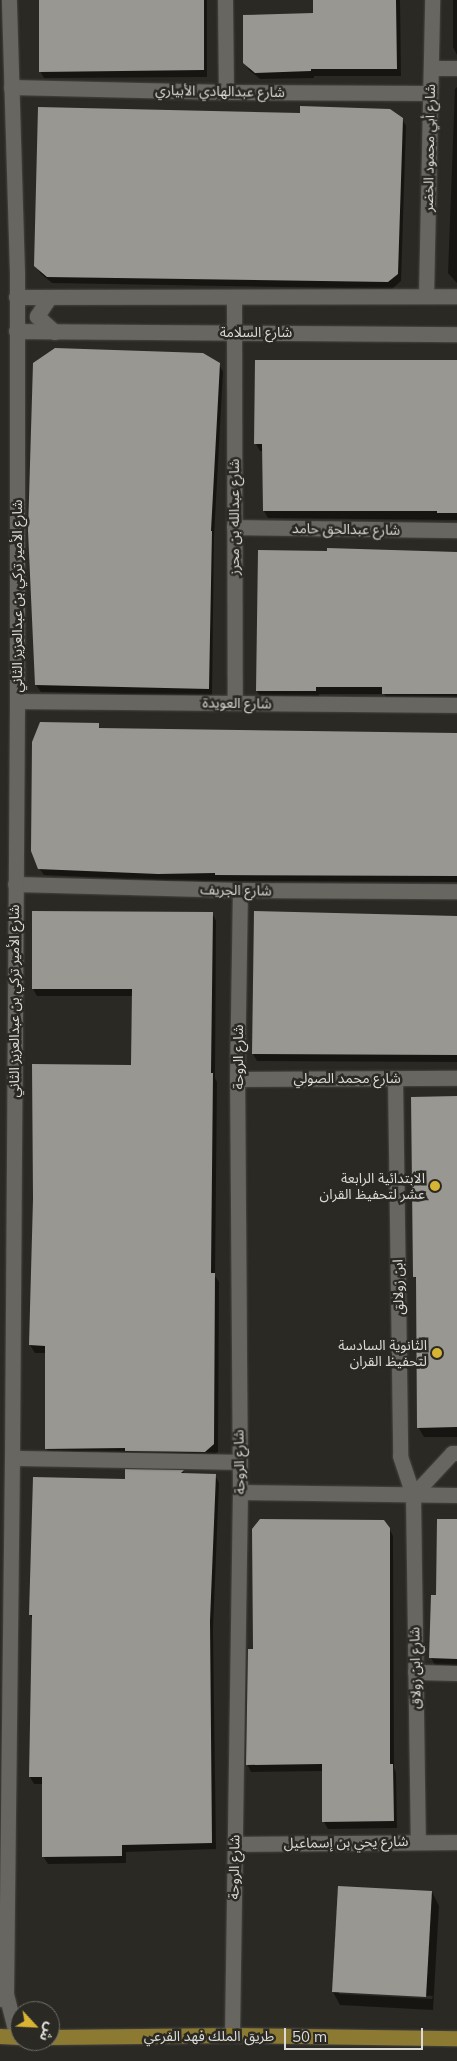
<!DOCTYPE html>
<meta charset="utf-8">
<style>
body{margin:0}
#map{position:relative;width:457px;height:2061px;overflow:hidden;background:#2a2923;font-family:Mulish,"Noto Sans Arabic",sans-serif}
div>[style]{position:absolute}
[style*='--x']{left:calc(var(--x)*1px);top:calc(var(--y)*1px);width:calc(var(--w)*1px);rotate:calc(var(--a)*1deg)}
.shadow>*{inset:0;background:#0007}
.building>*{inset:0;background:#999791}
.roads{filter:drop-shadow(0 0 1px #474542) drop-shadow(0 0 1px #474542)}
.minor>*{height:15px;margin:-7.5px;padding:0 7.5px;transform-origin:7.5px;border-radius:7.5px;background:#686660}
.major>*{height:15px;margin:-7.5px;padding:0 7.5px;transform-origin:7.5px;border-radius:7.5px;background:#8d7a32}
.dots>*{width:14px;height:14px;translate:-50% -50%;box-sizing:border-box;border:2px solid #2a2923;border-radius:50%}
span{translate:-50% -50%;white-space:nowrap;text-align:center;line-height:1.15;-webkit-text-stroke:5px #2a2923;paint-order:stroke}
.street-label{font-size:14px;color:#dbdad7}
.poi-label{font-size:14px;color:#dbdad7}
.right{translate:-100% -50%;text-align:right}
.north{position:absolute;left:10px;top:2001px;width:50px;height:50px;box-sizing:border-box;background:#2a2923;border:1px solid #71706b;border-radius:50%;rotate:115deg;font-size:14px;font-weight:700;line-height:20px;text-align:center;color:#dbdad7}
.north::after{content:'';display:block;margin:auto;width:18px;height:22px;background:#d8b434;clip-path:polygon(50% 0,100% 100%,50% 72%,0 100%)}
.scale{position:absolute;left:284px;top:2028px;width:139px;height:22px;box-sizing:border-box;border:2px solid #dbdad7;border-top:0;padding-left:6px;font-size:15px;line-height:18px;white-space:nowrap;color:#dbdad7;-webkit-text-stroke:4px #2a2923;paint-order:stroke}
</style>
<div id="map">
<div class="shadow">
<div style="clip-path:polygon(40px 0,207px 0,207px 77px,44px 78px,40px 71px)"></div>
<div style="clip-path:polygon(314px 0,400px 0,401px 76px,314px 76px,314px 78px,260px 79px,249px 70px,245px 63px,314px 15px)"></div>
<div style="clip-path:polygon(453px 0,457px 0,457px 55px,453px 47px)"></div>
<div style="clip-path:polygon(457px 87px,457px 283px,448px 273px,455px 89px)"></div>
<div style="clip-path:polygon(402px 119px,406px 126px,401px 281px,392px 289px,52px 283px,40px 273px,36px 265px)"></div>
<div style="clip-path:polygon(457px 360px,457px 520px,268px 518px,264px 511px,264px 451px,260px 451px,256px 444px,256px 361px)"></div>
<div style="clip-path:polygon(219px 364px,223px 372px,214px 537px,212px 696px,41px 692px,36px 685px)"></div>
<div style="clip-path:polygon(457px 554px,457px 700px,388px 700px,384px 694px,319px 694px,319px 698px,261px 698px,257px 691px)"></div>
<div style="clip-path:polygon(98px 725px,101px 730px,457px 735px,457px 882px,163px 881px,44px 875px,39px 868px)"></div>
<div style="clip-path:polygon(212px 913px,216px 921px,215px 1078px,217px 1082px,215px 1276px,219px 1282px,218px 1452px,209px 1459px,51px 1456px,46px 1448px,46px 1353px,35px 1353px,30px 1345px,34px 1199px,133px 1066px,133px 996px,37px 996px,33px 989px)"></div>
<div style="clip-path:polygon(457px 917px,457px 1062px,257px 1061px,253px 1054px)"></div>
<div style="clip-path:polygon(457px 1097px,457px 1437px,424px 1437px,418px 1427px,418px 1282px,415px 1277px)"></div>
<div style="clip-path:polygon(126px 1471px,183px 1472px,185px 1474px,215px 1475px,219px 1483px,213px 1629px,216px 1849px,126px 1852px,126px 1863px,48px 1864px,43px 1856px,43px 1784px,34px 1784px,30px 1777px,33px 1619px,30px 1615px,126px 1480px)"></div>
<div style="clip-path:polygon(457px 1520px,457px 1666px,435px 1665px,431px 1658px,432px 1597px,437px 1597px)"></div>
<div style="clip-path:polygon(389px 1528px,393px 1536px,394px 1768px,396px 1773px,397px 1828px,328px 1829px,324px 1822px,323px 1771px,251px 1772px,247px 1764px,255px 1650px)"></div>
<div style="clip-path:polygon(evenodd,432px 1892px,439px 1906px,433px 2010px,340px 2005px,333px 1992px,432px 1892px,339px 1991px,433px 1996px,432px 1999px,339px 1994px,339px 1991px)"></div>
</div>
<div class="building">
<div style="clip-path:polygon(39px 0,204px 0,204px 70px,39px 72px)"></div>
<div style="clip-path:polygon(313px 0,396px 0,397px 69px,311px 69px,311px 71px,255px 73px,243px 63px,243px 15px,313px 13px)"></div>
<div style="clip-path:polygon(300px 106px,390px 109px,403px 118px,398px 274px,388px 282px,47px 277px,34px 266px,38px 107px,300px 113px)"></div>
<div style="clip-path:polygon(55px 348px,203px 353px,220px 363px,211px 531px,212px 531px,209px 689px,35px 685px,28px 531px,33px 363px)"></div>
<div style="clip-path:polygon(255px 360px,457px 360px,457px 513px,437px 513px,437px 511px,263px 511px,262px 444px,254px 444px)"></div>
<div style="clip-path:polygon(327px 548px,457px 552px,457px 694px,382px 694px,382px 687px,316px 687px,316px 691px,256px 691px,258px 550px,327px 551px)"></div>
<div style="clip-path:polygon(40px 722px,99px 723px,99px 728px,457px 733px,457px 876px,215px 875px,215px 873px,158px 874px,38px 869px,31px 851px,32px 742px)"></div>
<div style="clip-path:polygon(32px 911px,213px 912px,211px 1073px,213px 1073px,211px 1273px,215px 1273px,214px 1444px,205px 1452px,125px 1451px,125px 1448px,45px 1449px,45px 1346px,29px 1345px,33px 1199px,32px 1064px,131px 1065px,132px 989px,32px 989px)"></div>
<div style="clip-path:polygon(254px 911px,457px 916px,457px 1055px,252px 1054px)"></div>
<div style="clip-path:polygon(457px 1096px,457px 1427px,417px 1428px,416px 1277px,413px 1277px,411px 1097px)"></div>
<div style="clip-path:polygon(125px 1469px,184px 1470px,181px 1473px,216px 1474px,210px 1621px,212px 1843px,122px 1845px,122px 1856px,42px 1857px,42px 1777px,29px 1777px,32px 1615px,29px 1615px,33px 1477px,125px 1479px)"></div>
<div style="clip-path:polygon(260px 1519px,384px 1520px,390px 1528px,390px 1764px,393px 1764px,394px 1821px,322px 1822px,322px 1764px,246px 1765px,248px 1649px,253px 1649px,252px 1529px)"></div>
<div style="clip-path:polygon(437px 1519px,457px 1519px,457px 1659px,429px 1658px,431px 1595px,436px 1595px)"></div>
<div style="clip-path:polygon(338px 1886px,432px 1891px,426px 1997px,332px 1992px)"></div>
</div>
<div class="roads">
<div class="minor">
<div style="--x:225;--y:0;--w:92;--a:89.4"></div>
<div style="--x:431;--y:68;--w:26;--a:0"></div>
<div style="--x:11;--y:87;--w:215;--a:1.3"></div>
<div style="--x:226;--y:92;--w:204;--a:0.3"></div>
<div style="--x:426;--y:296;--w:296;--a:-88.8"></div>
<div style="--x:16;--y:297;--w:441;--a:-0.1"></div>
<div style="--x:234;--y:297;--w:406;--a:89.9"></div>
<div style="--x:49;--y:298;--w:22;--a:124"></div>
<div style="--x:37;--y:316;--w:24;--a:42"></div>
<div style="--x:16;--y:331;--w:441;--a:0.4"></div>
<div style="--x:234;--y:527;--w:223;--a:0.8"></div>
<div style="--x:17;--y:701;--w:440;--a:0.5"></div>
<div style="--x:15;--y:884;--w:225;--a:1.5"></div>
<div style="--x:240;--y:890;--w:217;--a:0.3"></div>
<div style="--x:395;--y:1078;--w:378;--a:89.2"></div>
<div style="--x:400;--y:1456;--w:41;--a:71.6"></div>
<div style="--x:413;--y:1495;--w:346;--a:89.2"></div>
<div style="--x:237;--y:1079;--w:220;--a:-0.3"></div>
<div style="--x:12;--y:1458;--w:226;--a:1"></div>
<div style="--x:240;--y:1492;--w:217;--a:0.8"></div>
<div style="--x:413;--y:1495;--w:57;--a:-47.1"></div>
<div style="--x:452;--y:1453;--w:5;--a:0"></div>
<div style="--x:415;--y:1672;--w:42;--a:1.4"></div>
<div style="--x:235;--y:1844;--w:222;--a:-0.5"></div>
<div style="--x:6;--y:1994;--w:44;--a:75.7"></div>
<div style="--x:0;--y:1999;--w:8;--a:-40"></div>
<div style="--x:6;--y:1994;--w:536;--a:-89.36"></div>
<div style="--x:12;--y:1458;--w:757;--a:-89.62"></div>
<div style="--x:17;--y:701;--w:428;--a:-90"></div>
<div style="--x:17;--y:273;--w:273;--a:-91.7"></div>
<div style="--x:232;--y:2035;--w:543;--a:-89.16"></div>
<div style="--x:240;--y:1492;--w:413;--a:-90.4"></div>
<div style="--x:237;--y:1079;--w:189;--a:-89.1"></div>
</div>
<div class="major">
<div style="--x:0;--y:2036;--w:20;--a:3"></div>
<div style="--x:50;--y:2037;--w:182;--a:-0.6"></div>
<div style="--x:232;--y:2035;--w:225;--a:0.8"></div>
</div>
</div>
<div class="dots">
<div style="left:435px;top:1186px;background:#d8b434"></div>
<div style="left:437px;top:1353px;background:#d8b434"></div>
</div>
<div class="street-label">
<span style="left:220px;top:91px;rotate:1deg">شارع عبدالهادي الأبياري</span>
<span style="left:429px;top:148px;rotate:-89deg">شارع أبي محمود الخضر</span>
<span style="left:256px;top:332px">شارع السلامة</span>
<span style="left:234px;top:517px;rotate:-90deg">شارع عبدالله بن محرز</span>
<span style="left:346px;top:529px;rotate:1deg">شارع عبدالحق حامد</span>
<span style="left:17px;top:596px;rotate:-90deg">شارع الأمير تركي بن عبدالعزيز الثاني</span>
<span style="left:237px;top:703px;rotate:1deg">شارع العويدة</span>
<span style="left:236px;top:890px;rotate:1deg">شارع الجريف</span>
<span style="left:14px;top:1001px;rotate:-90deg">شارع الأمير تركي بن عبدالعزيز الثاني</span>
<span style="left:238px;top:1057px;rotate:-90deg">شارع الروحة</span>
<span style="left:347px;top:1078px">شارع محمد الصولي</span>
<span style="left:398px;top:1287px;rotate:-91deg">ابن زولالق</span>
<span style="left:239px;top:1462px;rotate:-91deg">شارع الروحة</span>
<span style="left:415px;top:1668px;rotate:-91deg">شارع ابن زولاق</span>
<span style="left:346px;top:1842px;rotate:-1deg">شارع يحي بن إسماعيل</span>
<span style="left:234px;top:1867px;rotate:-89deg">شارع الروحة</span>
<span style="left:209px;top:2036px">طريق الملك فهد الفرعي</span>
</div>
<div class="poi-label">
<span class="right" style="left:425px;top:1186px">الابتدائية الرابعة<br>عشر لتحفيظ القران</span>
<span class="right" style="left:427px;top:1353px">الثانوية السادسة<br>لتحفيظ القران</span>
</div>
<div class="north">ش</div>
<div class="scale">50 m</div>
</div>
